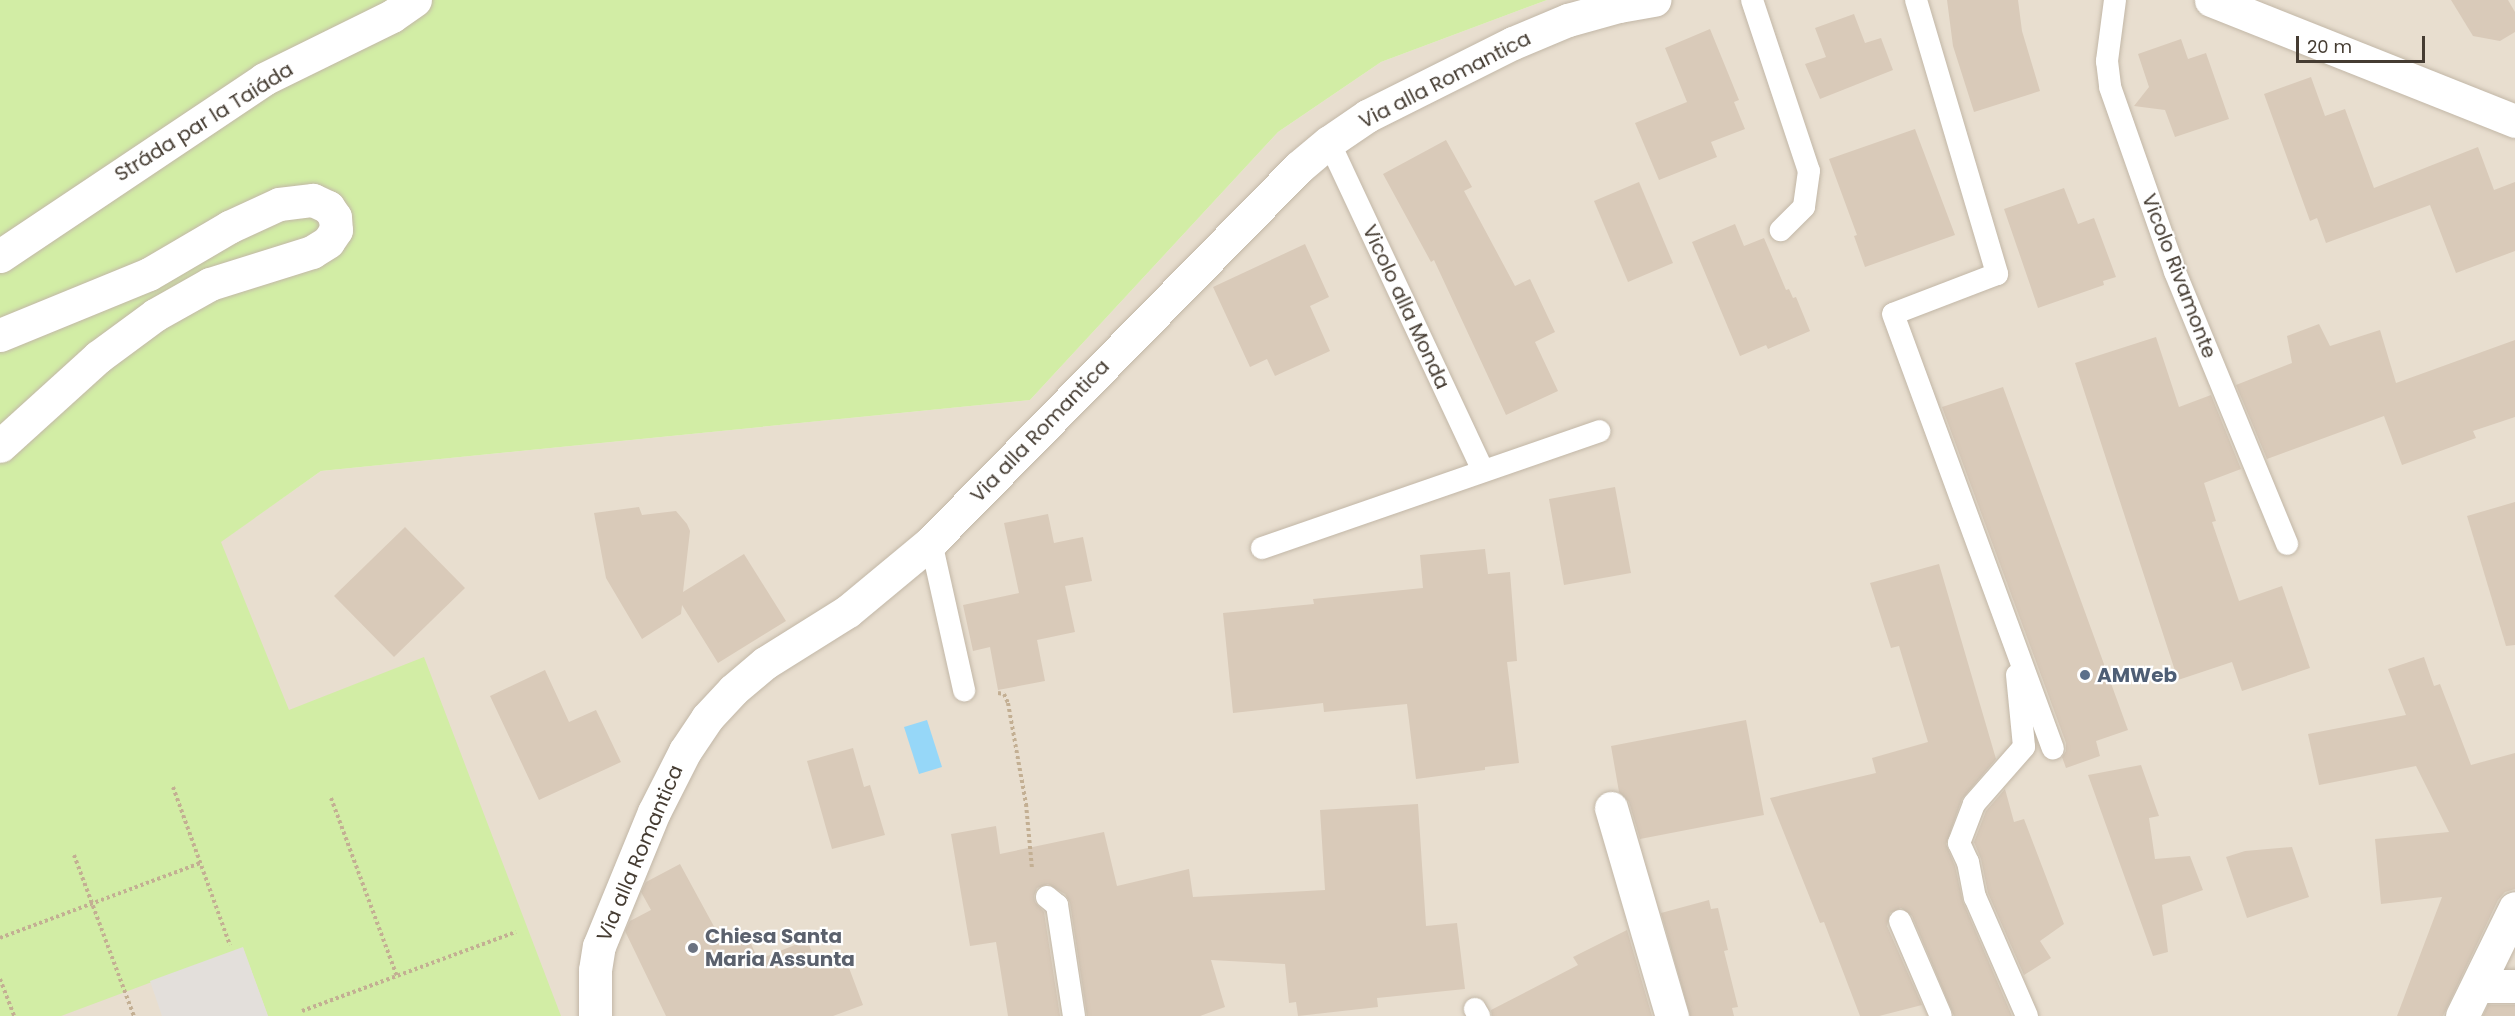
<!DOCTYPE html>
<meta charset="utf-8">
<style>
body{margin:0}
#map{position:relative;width:2515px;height:1016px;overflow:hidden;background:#f3ede2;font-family:Poppins,sans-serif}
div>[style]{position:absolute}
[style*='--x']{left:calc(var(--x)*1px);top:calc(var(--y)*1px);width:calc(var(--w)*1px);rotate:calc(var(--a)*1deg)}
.residential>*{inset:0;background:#e8decf}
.green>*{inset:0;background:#d2eda5}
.parking>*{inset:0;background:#e3dfdb}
.water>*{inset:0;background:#96d7f8}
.building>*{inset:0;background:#d9cab9}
.path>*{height:4px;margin-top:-2px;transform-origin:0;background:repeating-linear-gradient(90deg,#c3af93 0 3px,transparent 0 6px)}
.roads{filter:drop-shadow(0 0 2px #c2b7a7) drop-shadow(0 0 2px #c2b7a7)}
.service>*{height:22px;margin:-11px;padding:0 11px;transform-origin:11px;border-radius:11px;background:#fff}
.minor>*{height:33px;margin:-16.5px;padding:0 16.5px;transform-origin:16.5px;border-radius:16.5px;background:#fff}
.dots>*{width:16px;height:16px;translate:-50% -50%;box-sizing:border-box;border:3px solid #fff;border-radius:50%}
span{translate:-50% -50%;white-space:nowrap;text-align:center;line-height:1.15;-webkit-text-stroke:4.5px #fff;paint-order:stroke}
.street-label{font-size:20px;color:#453c32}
.service-label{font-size:20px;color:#4e5e75;font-weight:700}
.left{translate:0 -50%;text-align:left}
.worship-label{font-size:20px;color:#5b616d;font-weight:700}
.scale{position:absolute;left:2296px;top:36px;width:129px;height:27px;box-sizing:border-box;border:3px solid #453c32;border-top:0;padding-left:8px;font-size:18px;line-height:21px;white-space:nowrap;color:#453c32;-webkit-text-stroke:4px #fff;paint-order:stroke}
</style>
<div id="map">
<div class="residential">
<div style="clip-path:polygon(1547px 0,2515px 0,2515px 1016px,0 1016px,220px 542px,321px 471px,1030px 400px,1278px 132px,1381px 62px)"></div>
</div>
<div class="green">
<div style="clip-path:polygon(0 0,1547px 0,1381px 62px,1278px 132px,1030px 400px,321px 471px,221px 542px,289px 710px,424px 657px,561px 1016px,268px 1016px,243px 948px,61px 1016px,0 1016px)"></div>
</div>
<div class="parking">
<div style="clip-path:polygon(243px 947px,268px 1016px,162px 1016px,150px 981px)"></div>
</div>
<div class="water">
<div style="clip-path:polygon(927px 720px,942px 767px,919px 774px,904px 727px)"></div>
</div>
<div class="building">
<div style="clip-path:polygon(1947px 0,2018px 0,2022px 31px,2040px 91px,1974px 112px,1953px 46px)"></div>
<div style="clip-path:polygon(2451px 0,2508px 0,2515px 12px,2515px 32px,2500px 41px,2473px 36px)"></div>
<div style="clip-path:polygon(1854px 14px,1865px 43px,1881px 38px,1893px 70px,1820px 99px,1805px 64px,1826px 57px,1815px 28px)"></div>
<div style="clip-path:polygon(1710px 29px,1739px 100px,1734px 102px,1745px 129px,1711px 142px,1717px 157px,1659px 180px,1635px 123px,1687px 102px,1665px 48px)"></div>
<div style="clip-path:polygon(2181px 39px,2188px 59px,2206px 53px,2229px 119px,2175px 137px,2165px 110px,2134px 106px,2149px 87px,2138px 54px)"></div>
<div style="clip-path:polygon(2311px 77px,2325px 116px,2345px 109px,2374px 188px,2478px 147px,2494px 190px,2515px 182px,2515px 251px,2456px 273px,2430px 205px,2326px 243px,2317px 218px,2310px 221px,2264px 94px)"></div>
<div style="clip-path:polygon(1915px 129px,1955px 235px,1865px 267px,1854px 236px,1857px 235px,1829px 159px)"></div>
<div style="clip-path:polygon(1446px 140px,1472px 187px,1464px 191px,1515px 286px,1530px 279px,1555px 332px,1535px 342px,1558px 391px,1506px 415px,1434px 260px,1431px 262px,1383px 174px)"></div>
<div style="clip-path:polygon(1639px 182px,1673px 263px,1628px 282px,1594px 201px)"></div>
<div style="clip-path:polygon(2064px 188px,2078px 224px,2094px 218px,2116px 277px,2103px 281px,2104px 285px,2038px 308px,2004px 209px)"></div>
<div style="clip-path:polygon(1735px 224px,1744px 246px,1764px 238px,1786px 290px,1789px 289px,1793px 298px,1796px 297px,1810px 331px,1768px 349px,1766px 345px,1740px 356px,1692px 242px)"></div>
<div style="clip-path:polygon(1305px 244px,1329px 297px,1310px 306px,1330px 351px,1275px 376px,1267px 359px,1250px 367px,1213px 287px)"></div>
<div style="clip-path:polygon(2319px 324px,2330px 346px,2380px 330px,2396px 383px,2515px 340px,2515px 417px,2473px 431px,2476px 438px,2402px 465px,2384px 416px,2267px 459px,2236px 385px,2292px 363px,2287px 336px)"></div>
<div style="clip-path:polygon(2156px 337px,2179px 407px,2211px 395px,2241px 469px,2204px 483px,2216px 521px,2212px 522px,2239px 601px,2282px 586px,2310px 668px,2242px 691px,2232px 662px,2178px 680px,2075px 363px)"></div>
<div style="clip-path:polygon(2003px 387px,2128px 730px,2096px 741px,2100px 756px,2066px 768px,2062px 757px,2066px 751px,2066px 743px,1942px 407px)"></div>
<div style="clip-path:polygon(1615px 487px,1631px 573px,1564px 585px,1549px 499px)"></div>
<div style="clip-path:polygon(2515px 502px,2515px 645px,2506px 646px,2467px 516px)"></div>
<div style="clip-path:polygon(639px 507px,642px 515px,676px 511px,687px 524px,690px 531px,683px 592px,744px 554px,786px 621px,718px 663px,682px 605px,681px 614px,642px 639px,606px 578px,594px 513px)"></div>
<div style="clip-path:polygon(1048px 514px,1054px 543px,1083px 537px,1092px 581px,1065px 586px,1075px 632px,1037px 640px,1045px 681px,998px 690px,990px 647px,973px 651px,963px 605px,1019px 593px,1004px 523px)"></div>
<div style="clip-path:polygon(405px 527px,465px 588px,394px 657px,334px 596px)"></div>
<div style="clip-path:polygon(1485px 549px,1488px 574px,1510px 572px,1517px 661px,1507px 662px,1519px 763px,1485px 767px,1485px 770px,1416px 779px,1407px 704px,1324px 712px,1323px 703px,1233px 713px,1223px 613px,1314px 604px,1313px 599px,1423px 588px,1420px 555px)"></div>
<div style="clip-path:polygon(1939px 564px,1996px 759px,1962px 799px,1946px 844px,1955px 866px,1963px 902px,2012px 1016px,1954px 1016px,1912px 916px,1901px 908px,1890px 913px,1887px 926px,1922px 1005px,1879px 1016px,1860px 1016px,1824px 922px,1820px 923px,1770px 798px,1876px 773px,1872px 758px,1928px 742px,1899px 646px,1891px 648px,1870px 583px)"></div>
<div style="clip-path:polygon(2424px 657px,2434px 686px,2440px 684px,2471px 765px,2515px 753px,2515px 889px,2505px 892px,2498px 900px,2443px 1016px,2397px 1016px,2442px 897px,2381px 904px,2375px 839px,2449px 832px,2416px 766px,2319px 785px,2308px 734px,2406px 715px,2388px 669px)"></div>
<div style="clip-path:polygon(545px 670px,569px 722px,596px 710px,621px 762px,539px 800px,490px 696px)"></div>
<div style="clip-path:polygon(1746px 720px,1764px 815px,1640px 839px,1629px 802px,1619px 792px,1611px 746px)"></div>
<div style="clip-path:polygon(853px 748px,864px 787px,870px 785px,885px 835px,832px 849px,807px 761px)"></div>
<div style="clip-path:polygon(2141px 765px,2159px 816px,2149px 818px,2155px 859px,2190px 856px,2203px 890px,2162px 905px,2168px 952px,2153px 956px,2088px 775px)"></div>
<div style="clip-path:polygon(2005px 789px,2014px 822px,2024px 819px,2064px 924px,2040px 941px,2051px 958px,2024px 975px,1988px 893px,1981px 859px,1974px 842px,1986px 811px)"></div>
<div style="clip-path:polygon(1418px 804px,1426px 926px,1457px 923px,1465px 989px,1377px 998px,1378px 1007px,1298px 1016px,1296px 1002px,1289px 1003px,1285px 964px,1211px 960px,1225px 1007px,1200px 1016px,1087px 1016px,1070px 903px,1065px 894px,1048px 884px,1037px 888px,1034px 896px,1035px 902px,1044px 912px,1060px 1016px,1008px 1016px,996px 942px,970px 946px,951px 834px,996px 826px,1000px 854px,1104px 832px,1117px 886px,1189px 869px,1193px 897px,1325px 890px,1320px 810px)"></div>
<div style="clip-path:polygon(2292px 847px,2309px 897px,2247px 918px,2226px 857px,2245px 851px)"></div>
<div style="clip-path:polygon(680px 864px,717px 932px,727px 927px,729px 936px,746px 932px,758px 960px,807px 940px,816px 962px,843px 952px,863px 1005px,833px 1016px,666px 1016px,625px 931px,630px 921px,651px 910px,641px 892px,646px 882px)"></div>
<div style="clip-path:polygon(1709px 900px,1711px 909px,1718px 908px,1728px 950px,1724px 951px,1738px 1007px,1732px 1008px,1734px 1016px,1690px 1016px,1661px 913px)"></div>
<div style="clip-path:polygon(1627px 930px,1652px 1016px,1492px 1016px,1491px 1010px,1578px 965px,1573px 957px)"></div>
<div style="clip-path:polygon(2488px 1005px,2515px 1005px,2515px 1016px,2483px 1016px)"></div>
</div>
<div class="path">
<div style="--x:998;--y:693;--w:6;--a:9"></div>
<div style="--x:1004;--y:694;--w:10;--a:66"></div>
<div style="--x:1008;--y:703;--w:103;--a:79.9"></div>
<div style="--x:1026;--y:804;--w:65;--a:84.7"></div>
<div style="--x:173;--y:787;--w:168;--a:70.2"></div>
<div style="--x:331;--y:798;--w:190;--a:69.7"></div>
<div style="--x:74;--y:855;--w:172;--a:69.6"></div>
<div style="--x:0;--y:938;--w:215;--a:-20.5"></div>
<div style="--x:0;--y:979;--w:40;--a:69"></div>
<div style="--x:302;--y:1011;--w:228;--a:-20.3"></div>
</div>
<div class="roads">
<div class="service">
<div style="--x:1752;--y:0;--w:180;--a:71.6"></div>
<div style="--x:1809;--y:171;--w:36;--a:98"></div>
<div style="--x:1804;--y:207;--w:33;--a:135"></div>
<div style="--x:1916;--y:0;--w:286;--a:73.5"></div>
<div style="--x:1997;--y:274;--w:111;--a:159"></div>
<div style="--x:1893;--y:314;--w:463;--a:69.8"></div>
<div style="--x:2115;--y:0;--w:62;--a:97.5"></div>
<div style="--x:2107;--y:61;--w:26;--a:83"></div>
<div style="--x:2110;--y:87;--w:196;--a:70.6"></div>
<div style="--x:2175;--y:272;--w:294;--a:67.6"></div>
<div style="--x:1329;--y:142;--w:363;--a:64.9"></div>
<div style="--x:931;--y:542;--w:152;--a:77.4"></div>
<div style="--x:1262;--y:548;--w:357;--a:-19.1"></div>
<div style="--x:2017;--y:675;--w:72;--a:84.4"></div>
<div style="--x:2024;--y:747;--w:76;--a:131.3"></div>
<div style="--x:1974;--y:804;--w:42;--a:111"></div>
<div style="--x:1959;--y:843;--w:21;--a:65"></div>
<div style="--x:1968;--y:862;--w:36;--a:79"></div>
<div style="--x:1975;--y:897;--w:130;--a:66.4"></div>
<div style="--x:1047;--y:897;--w:13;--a:39"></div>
<div style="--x:1057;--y:905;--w:112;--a:81.3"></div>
<div style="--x:1900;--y:921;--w:103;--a:66.7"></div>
<div style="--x:1475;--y:1009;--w:8;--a:60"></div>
</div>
<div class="minor">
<div style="--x:2211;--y:0;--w:327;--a:21.7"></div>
<div style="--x:0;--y:256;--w:318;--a:-33.8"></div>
<div style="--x:264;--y:79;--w:143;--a:-26.2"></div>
<div style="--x:392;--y:16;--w:28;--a:-35"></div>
<div style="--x:0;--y:335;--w:161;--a:-22.3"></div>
<div style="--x:149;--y:274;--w:93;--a:-30.4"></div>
<div style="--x:229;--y:227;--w:55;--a:-24.7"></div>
<div style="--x:279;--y:204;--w:34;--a:-7"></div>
<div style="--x:313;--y:200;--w:17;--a:25"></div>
<div style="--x:328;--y:207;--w:12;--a:55"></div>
<div style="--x:335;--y:217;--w:13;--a:86"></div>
<div style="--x:336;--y:230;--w:14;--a:124"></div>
<div style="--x:328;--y:242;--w:19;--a:148"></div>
<div style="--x:312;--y:252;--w:107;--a:162.6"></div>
<div style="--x:210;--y:284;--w:63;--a:150.6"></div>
<div style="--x:155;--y:315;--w:71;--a:143.6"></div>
<div style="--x:98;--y:357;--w:132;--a:137.8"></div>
<div style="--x:1611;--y:808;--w:217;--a:73.7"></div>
<div style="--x:2479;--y:986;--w:36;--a:0"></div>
<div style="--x:595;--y:1016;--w:46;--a:-90"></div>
<div style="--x:595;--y:970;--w:24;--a:-81"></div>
<div style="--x:599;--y:946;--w:145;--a:-67.7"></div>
<div style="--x:654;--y:812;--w:68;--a:-63.1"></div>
<div style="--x:685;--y:751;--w:40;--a:-56"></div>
<div style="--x:707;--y:718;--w:38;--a:-47"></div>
<div style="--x:733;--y:690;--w:42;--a:-40.2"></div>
<div style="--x:765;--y:663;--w:98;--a:-32.1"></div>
<div style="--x:848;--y:611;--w:108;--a:-39.7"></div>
<div style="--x:931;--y:542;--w:525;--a:-45.54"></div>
<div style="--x:1299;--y:167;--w:39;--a:-40"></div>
<div style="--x:1329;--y:142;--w:46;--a:-34.4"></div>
<div style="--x:1367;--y:116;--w:163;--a:-26.6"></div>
<div style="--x:1513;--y:43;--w:60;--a:-22.7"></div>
<div style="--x:1568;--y:20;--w:53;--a:-15.4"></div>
<div style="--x:1619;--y:6;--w:36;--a:-10"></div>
<div style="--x:2462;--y:1016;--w:120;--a:-63.9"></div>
</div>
</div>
<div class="dots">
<div style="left:2085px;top:675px;background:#5c6f8a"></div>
<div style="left:693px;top:948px;background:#6b7280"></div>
</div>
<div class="street-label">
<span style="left:1445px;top:80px;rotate:-27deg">Via alla Romantica</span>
<span style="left:204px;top:122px;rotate:-32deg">Stráda par la Taiáda</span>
<span style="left:2179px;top:276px;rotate:69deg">Vicolo Rivamonte</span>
<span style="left:1406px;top:307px;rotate:65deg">Vicolo alla Monda</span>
<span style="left:1040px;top:431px;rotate:-46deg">Via alla Romantica</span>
<span style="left:640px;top:853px;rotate:-67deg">Via alla Romantica</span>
</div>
<div class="service-label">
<span class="left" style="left:2097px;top:675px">AMWeb</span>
</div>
<div class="worship-label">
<span class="left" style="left:705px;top:948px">Chiesa Santa<br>Maria Assunta</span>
</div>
<div class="scale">20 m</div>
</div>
